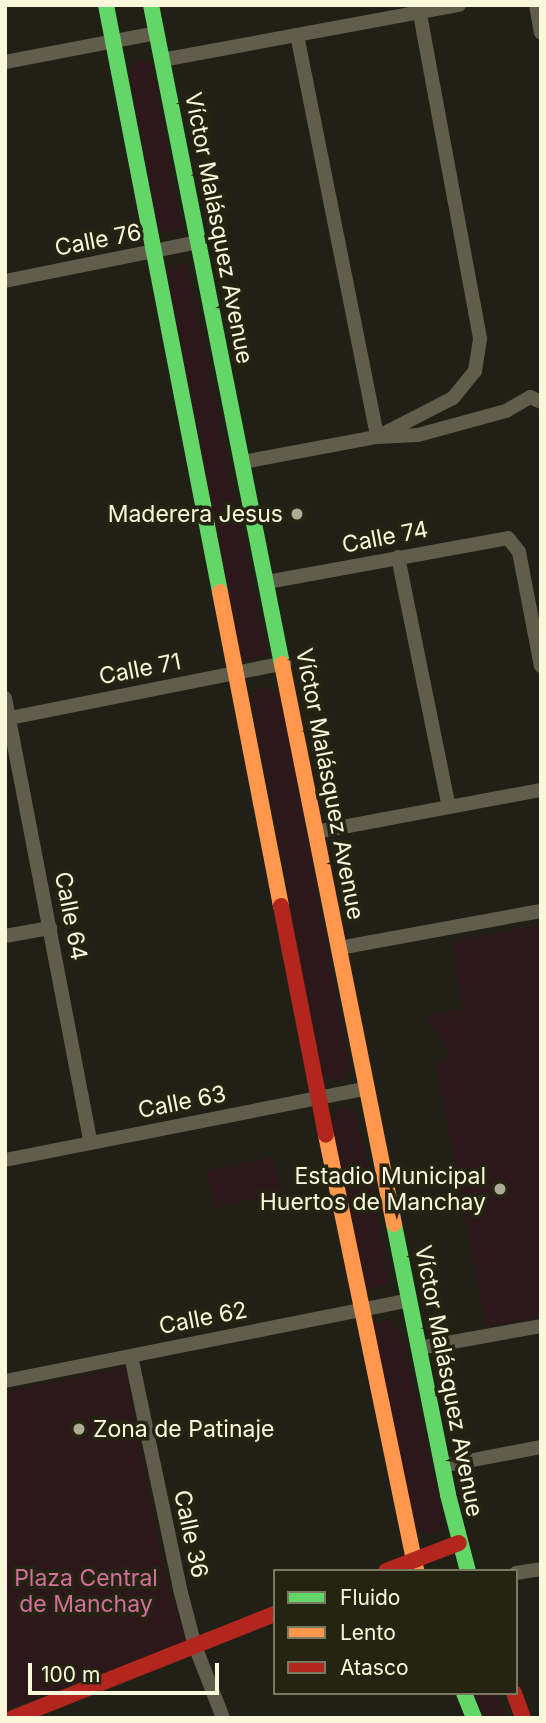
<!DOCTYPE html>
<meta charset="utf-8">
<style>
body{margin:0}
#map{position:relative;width:546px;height:1723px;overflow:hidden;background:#212016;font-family:Inter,sans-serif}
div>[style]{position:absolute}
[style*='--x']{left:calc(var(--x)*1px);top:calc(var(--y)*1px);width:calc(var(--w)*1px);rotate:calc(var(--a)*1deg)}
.green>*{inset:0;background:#2c171a}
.street>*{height:14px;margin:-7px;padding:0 7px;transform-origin:7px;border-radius:7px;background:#605d4c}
.fast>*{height:16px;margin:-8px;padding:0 8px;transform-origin:8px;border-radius:8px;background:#63d668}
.slow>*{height:16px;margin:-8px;padding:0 8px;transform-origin:8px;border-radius:8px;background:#ff974d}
.jam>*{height:16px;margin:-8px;padding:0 8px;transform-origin:8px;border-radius:8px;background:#b3261e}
.dots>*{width:19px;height:19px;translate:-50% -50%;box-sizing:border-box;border:4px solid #252412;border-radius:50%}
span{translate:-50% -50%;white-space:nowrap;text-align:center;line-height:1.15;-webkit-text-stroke:7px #252412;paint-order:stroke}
.street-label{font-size:23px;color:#faf8da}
.poi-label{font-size:23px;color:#faf8da}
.right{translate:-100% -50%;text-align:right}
.left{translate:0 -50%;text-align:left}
.park-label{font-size:23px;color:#d26f9a}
.frame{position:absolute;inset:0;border:7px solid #faf8da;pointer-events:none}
.legend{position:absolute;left:273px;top:1569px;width:245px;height:126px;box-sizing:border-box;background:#252412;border:2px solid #7a7962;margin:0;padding:9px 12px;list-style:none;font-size:21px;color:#faf8da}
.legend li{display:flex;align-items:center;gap:14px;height:35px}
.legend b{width:35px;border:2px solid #7a7962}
.scale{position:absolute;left:28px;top:1663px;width:191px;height:32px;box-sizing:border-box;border:4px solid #faf8da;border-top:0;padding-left:9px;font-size:21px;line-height:24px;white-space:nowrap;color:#faf8da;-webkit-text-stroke:5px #252412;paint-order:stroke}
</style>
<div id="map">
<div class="green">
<div style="clip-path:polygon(139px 57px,152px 64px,182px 229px,158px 234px,128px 71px)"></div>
<div style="clip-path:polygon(188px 264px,267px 655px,242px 661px,165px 268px)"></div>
<div style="clip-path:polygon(269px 686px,281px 698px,351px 1072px,338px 1082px,323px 1077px,252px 701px,256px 689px)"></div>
<div style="clip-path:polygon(541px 925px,541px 1317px,486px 1327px,435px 1061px,451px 1057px,425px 1015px,463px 1009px,452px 941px)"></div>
<div style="clip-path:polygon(346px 1107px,357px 1113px,391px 1284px,364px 1289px,331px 1120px,339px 1109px)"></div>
<div style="clip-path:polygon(273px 1157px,281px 1194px,214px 1208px,207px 1171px)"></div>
<div style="clip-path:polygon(389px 1319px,401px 1332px,443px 1516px,441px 1529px,428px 1535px,414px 1527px,373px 1324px)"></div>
<div style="clip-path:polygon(125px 1367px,164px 1571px,186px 1641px,5px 1710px,5px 1392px)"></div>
<div style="clip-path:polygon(472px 1693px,496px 1693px,506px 1718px,481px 1718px)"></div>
</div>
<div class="street">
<div style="--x:536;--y:5;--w:28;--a:80"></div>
<div style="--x:297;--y:35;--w:410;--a:78.7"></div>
<div style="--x:377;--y:437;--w:41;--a:-2.8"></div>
<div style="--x:418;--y:435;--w:91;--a:-15.3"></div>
<div style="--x:506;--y:411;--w:28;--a:-30"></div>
<div style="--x:530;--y:397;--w:12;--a:24"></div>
<div style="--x:162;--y:60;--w:302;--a:-10.5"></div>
<div style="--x:5;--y:62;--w:155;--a:-10.8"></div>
<div style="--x:5;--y:281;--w:198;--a:-11.4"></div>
<div style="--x:243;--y:462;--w:136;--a:-10.6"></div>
<div style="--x:377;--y:437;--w:85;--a:-27.2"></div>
<div style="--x:453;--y:398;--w:35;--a:-51"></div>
<div style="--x:475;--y:371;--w:33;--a:-81"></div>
<div style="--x:480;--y:338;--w:330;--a:-100.5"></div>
<div style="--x:398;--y:557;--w:255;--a:78.5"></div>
<div style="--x:267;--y:582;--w:245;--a:-10.3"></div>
<div style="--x:508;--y:538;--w:18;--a:52"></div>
<div style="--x:519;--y:552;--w:116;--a:79.1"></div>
<div style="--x:5;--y:698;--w:453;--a:79.1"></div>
<div style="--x:5;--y:719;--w:285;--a:-11.3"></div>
<div style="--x:316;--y:832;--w:229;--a:-10.6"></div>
<div style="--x:5;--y:936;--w:46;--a:-10.1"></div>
<div style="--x:339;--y:948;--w:205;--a:-10.4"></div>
<div style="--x:5;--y:1160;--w:369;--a:-11.2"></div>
<div style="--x:419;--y:1348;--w:124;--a:-10.2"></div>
<div style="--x:131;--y:1356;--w:238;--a:78.1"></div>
<div style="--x:180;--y:1589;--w:59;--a:75.3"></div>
<div style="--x:195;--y:1646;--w:77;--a:68.7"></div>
<div style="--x:5;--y:1381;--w:413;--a:-11.3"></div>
<div style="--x:442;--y:1466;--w:101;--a:-10.9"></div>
<div style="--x:516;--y:1573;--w:25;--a:-9"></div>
</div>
<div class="fast">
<div style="--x:106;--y:5;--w:598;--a:79.01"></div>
<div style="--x:151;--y:5;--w:672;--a:78.76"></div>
<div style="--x:394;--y:1224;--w:276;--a:78.7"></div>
<div style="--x:448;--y:1495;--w:79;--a:75.3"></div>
<div style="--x:464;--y:1693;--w:27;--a:68"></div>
</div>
<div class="slow">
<div style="--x:220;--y:592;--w:320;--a:79"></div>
<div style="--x:282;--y:664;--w:571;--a:78.69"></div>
<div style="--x:326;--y:1135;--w:445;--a:78.3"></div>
</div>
<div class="jam">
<div style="--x:281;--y:906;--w:233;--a:78.9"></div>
<div style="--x:386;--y:1571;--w:78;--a:-21"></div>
<div style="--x:514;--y:1693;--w:27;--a:70"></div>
<div style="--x:13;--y:1718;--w:282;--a:-21.7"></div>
</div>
<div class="dots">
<div style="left:297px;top:514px;background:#aeac95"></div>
<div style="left:500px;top:1189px;background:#aeac95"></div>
<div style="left:79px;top:1429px;background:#aeac95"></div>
</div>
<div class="street-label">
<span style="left:219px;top:228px;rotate:79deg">Víctor Malásquez Avenue</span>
<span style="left:98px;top:240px;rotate:-11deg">Calle 76</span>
<span style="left:385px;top:537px;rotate:-11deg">Calle 74</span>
<span style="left:140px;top:669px;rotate:-11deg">Calle 71</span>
<span style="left:330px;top:784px;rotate:79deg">Víctor Malásquez Avenue</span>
<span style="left:71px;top:916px;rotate:79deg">Calle 64</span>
<span style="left:182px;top:1102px;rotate:-11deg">Calle 63</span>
<span style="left:203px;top:1318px;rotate:-11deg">Calle 62</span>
<span style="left:449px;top:1381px;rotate:79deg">Víctor Malásquez Avenue</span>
<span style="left:191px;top:1534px;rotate:78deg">Calle 36</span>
</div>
<div class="poi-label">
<span class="right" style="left:283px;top:514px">Maderera Jesus</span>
<span class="right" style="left:486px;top:1189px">Estadio Municipal<br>Huertos de Manchay</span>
<span class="left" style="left:93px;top:1429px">Zona de Patinaje</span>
</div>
<div class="park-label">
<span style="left:86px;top:1591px">Plaza Central<br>de Manchay</span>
</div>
<div class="frame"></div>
<ul class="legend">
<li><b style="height:9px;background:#63d668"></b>Fluido</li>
<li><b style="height:9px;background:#ff974d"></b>Lento</li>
<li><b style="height:9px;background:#b3261e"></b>Atasco</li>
</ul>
<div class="scale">100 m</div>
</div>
